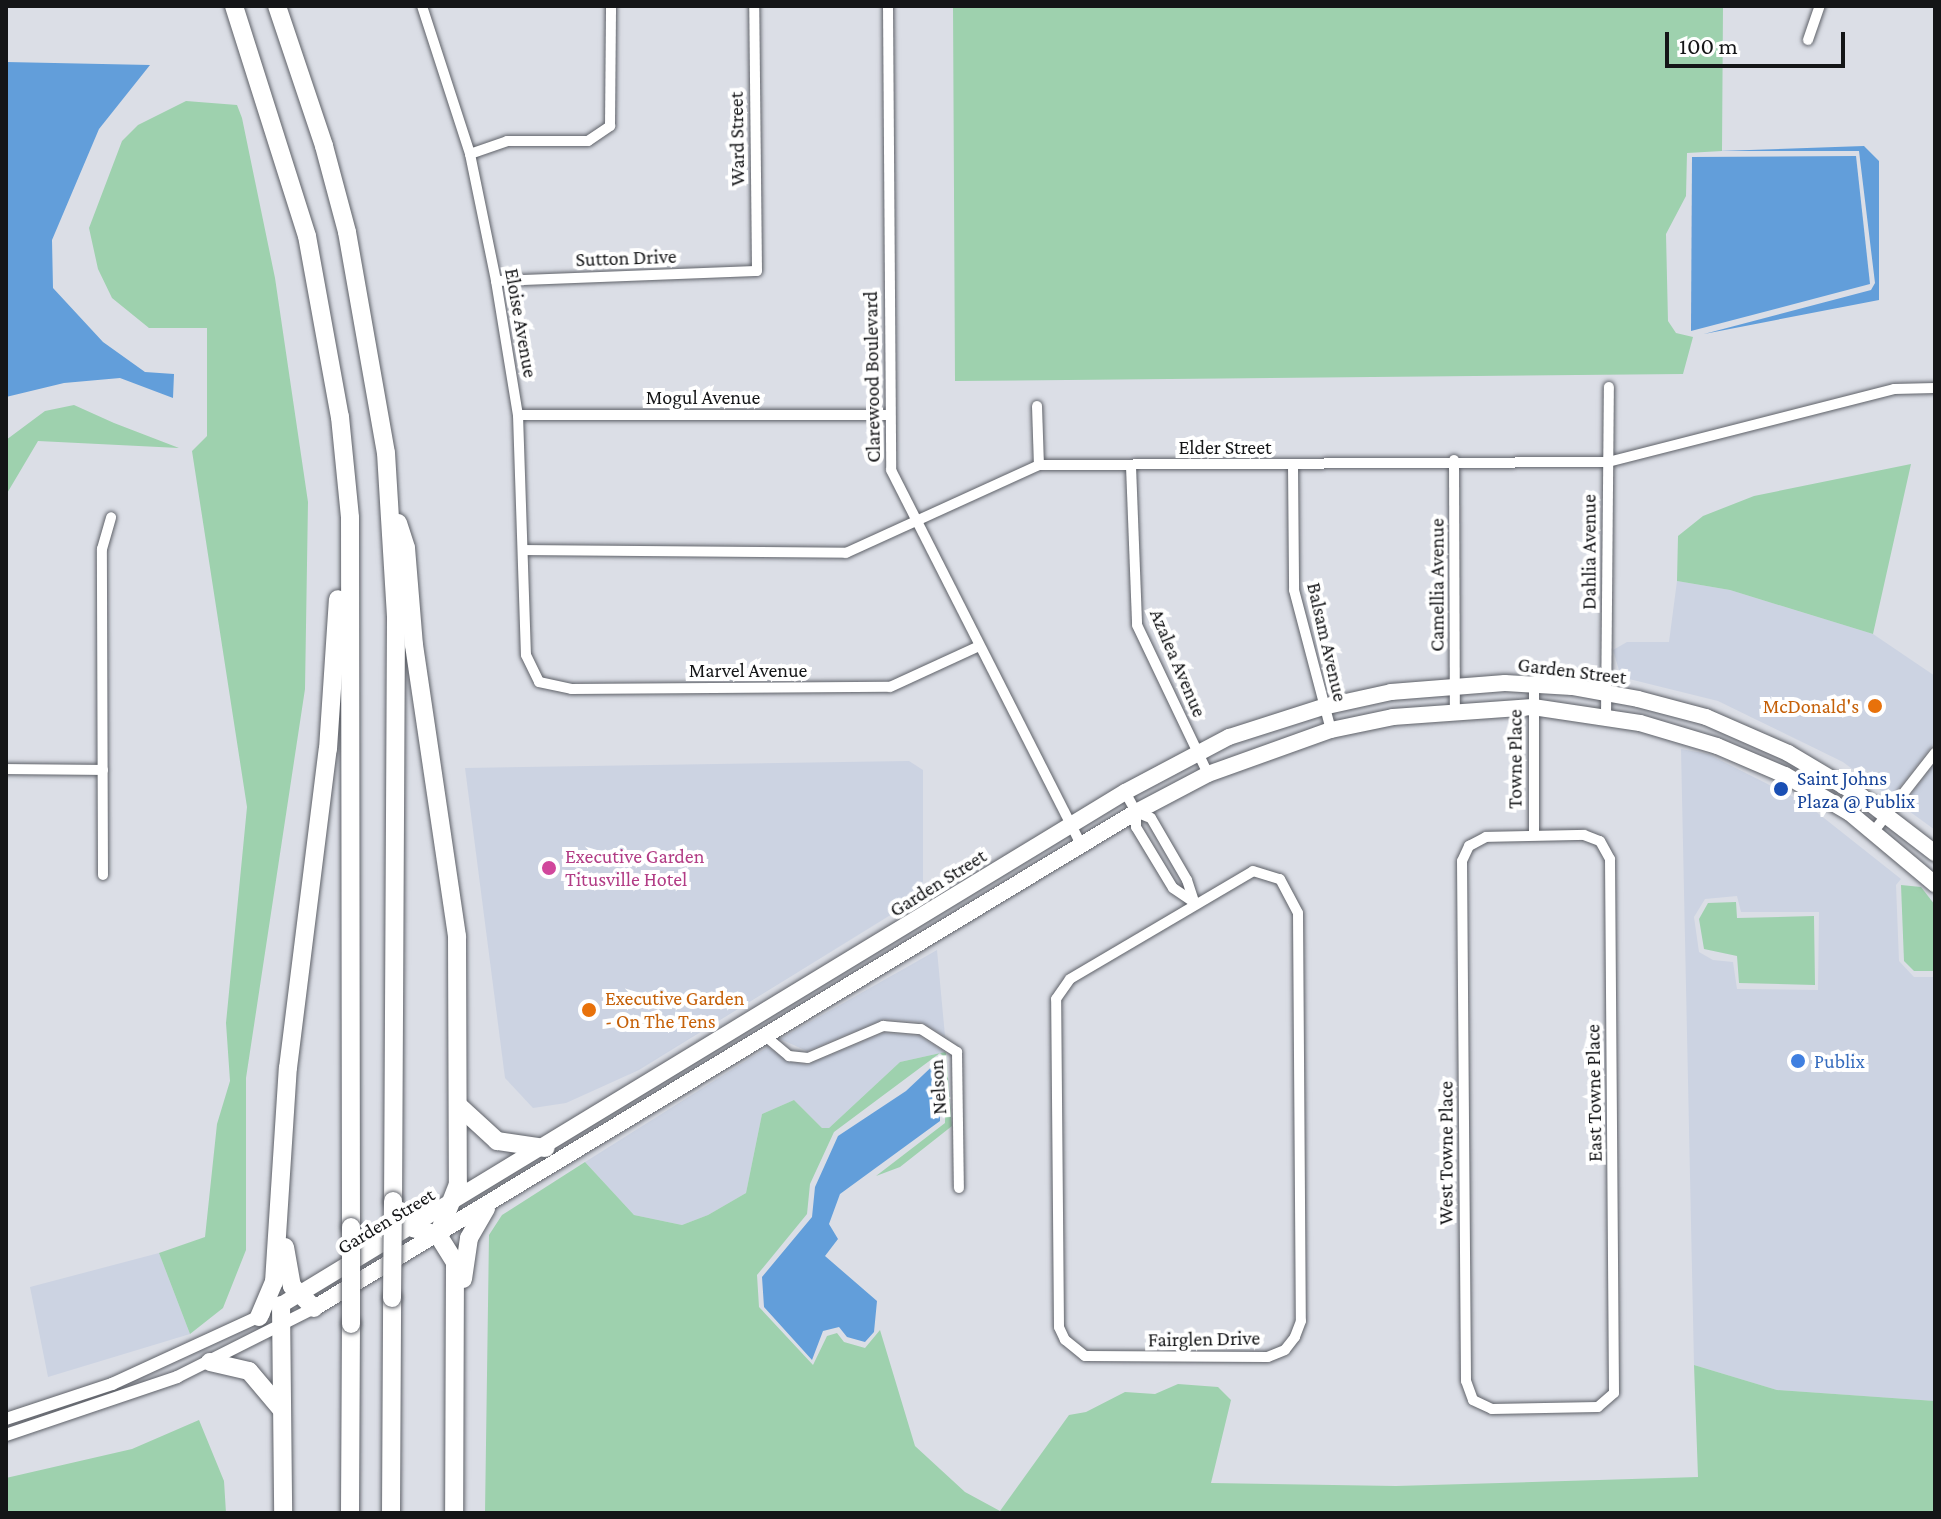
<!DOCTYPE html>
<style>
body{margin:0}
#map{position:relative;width:1941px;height:1519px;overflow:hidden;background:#dbdee6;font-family:"Crimson Pro",serif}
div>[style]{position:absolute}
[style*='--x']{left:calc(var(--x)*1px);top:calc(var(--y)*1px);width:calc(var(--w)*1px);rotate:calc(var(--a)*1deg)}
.built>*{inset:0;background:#ccd3e2}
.green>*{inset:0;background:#9ed1ae}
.water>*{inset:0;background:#629eda}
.roads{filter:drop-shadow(0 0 2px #5e6168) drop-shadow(0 0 2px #5e6168)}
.minor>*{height:10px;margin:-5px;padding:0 5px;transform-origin:5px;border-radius:5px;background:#fff}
.tertiary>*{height:12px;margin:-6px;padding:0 6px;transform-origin:6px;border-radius:6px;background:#fff}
.primary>*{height:16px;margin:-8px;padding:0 8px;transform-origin:8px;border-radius:8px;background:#fff}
.motorway>*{height:18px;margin:-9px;padding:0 9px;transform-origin:9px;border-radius:9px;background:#fff}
.bridges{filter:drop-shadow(0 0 2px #5e6168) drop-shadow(0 0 2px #5e6168)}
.motorway-bridge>*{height:18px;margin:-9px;padding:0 9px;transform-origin:9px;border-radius:9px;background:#fff}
.dots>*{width:22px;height:22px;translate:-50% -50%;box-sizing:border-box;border:4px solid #fff;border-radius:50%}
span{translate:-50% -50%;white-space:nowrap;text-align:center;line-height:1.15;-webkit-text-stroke:8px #fff;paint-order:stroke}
.street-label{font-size:20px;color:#141517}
.food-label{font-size:20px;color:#c56008}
.right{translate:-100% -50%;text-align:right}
.left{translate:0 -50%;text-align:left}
.transit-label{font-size:20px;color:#164399}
.hotel-label{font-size:20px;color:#b23c85}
.shop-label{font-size:20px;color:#366cbe}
.frame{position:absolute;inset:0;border:8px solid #141517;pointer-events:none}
.scale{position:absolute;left:1665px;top:32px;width:180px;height:36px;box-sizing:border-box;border:4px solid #141517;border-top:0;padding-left:10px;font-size:24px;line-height:28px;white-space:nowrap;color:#141517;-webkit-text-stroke:6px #fff;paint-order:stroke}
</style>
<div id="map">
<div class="built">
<div style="clip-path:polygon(1677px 581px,1730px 590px,1873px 634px,1935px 676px,1935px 742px,1891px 798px,1843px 762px,1718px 701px,1621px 677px,1613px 650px,1627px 642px,1669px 642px)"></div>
<div style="clip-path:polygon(evenodd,1681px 749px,1708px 754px,1805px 803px,1901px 879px,1896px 885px,1899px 961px,1914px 977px,1935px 977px,1935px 1401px,1777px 1390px,1694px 1365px,1681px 749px,1737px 896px,1741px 912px,1819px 912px,1818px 990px,1737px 989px,1733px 962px,1713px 960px,1699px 952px,1694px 917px,1705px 899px,1737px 896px)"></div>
<div style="clip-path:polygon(909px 761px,923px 770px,923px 895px,639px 1070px,566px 1103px,533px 1108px,505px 1078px,465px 768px)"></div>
<div style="clip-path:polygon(1935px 763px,1935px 830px,1902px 806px)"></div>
<div style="clip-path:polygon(937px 950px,945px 1036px,921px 1022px,884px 1019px,807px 1051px,780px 1039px)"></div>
<div style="clip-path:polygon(884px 1033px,919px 1036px,945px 1052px,900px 1062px,829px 1128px,822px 1128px,794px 1100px,762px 1114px,746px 1193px,708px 1215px,682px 1225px,634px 1215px,585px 1162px,768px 1047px,786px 1061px,807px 1065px)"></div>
<div style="clip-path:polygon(159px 1253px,190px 1334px,48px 1377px,30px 1287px)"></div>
</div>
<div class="green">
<div style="clip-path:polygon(953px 6px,1723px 6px,1722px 151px,1687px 153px,1686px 196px,1666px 234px,1668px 321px,1676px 333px,1693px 337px,1683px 374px,955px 381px)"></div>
<div style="clip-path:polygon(186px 101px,237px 105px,242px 118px,275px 278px,308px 502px,305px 689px,246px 1078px,246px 1250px,223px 1308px,190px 1334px,159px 1253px,205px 1237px,217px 1124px,230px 1081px,226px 1023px,247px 807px,192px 451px,207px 436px,207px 328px,149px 328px,112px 298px,98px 269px,89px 228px,122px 141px,138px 125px)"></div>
<div style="clip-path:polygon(74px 405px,114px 423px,179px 448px,38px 441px,6px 495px,6px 440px,45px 411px)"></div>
<div style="clip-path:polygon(1911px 464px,1873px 634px,1730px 590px,1677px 581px,1678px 536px,1703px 516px,1754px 496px)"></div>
<div style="clip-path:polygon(1901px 885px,1921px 887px,1935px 905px,1935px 971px,1914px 971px,1904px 961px)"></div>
<div style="clip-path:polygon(1736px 902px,1737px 918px,1814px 916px,1815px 985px,1739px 983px,1737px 956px,1704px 949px,1699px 919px,1708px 903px)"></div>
<div style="clip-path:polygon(945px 1052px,946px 1053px,952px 1126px,900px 1167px,876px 1176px,945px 1123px,946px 1059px,940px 1053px,834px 1132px,810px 1184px,807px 1214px,757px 1275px,759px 1307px,813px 1365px,827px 1336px,837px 1333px,844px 1342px,865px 1348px,880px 1330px,915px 1446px,965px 1492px,1000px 1511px,1069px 1415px,1086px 1412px,1125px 1392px,1155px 1394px,1178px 1384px,1218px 1387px,1231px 1400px,1211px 1483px,1396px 1486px,1698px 1477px,1694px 1365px,1777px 1390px,1935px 1401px,1935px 1513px,485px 1513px,489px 1235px,502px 1215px,585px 1162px,634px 1215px,682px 1225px,708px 1215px,746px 1193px,762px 1114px,794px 1100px,822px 1128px,829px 1128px,900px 1062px)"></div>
<div style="clip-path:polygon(199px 1420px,224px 1481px,226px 1513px,8px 1513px,6px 1478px,132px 1449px)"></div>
</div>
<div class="water">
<div style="clip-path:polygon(6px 62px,150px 65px,99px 129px,52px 240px,53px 288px,103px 342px,145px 372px,174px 374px,173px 398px,120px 378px,64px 383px,6px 397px)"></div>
<div style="clip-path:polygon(1864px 146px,1879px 161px,1879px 300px,1704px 334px,1871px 290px,1875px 283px,1859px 151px,1719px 151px)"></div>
<div style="clip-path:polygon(1856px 156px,1870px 284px,1691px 331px,1692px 157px)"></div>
<div style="clip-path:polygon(940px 1059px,940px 1121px,840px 1194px,829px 1224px,838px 1239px,825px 1256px,877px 1301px,874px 1332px,865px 1342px,847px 1337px,839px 1327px,823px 1331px,812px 1360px,764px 1307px,762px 1277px,812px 1217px,815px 1187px,838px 1136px,906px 1091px)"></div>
</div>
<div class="roads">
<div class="minor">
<div style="--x:422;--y:6;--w:156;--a:72"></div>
<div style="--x:470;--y:154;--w:130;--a:78.4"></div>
<div style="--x:496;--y:281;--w:136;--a:80.7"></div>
<div style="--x:518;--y:415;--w:240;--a:88.1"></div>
<div style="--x:526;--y:655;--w:30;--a:64"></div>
<div style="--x:539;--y:682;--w:33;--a:12"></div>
<div style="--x:571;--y:689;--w:319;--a:-0.4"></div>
<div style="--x:890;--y:687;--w:98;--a:-24.7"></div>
<div style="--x:888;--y:6;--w:464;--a:89.6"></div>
<div style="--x:891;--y:470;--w:422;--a:63.1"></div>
<div style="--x:1808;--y:40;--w:36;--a:-71"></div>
<div style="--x:470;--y:154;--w:39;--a:-19"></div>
<div style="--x:507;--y:141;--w:81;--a:0"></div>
<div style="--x:588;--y:141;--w:27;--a:-34"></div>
<div style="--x:610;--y:126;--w:120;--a:-89.5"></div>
<div style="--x:496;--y:281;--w:261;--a:-2.2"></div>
<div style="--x:757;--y:271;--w:265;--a:-90.6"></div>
<div style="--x:1037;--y:406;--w:59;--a:88.1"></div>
<div style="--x:518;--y:415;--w:369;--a:0"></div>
<div style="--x:1454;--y:460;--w:250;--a:89.8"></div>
<div style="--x:1293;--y:465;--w:125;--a:89.5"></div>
<div style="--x:1294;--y:590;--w:145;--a:75.2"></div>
<div style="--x:1131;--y:466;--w:159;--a:87.8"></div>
<div style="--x:1137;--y:625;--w:165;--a:64.5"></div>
<div style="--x:525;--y:550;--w:321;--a:0.5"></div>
<div style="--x:846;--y:553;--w:212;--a:-24.5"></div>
<div style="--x:1039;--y:465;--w:569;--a:-0.3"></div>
<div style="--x:1608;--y:462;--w:295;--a:-14.3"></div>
<div style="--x:1894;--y:389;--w:41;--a:-1.4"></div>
<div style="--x:1534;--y:684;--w:151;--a:90"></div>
<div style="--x:1606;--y:717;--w:330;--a:-89.5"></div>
<div style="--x:6;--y:769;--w:97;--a:0.6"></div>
<div style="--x:1125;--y:792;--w:23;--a:61"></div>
<div style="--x:1136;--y:812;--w:16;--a:22"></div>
<div style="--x:1151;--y:818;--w:72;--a:59.9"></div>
<div style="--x:1187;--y:880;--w:23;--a:72"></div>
<div style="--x:1136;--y:812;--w:15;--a:90"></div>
<div style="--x:1136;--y:827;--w:71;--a:58.8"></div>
<div style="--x:1173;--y:888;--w:25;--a:34"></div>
<div style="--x:1874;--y:831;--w:99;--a:-52"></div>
<div style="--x:1584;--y:835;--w:17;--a:21"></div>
<div style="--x:1600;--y:841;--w:21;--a:61"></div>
<div style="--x:1610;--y:859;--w:534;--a:89.57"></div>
<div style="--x:1614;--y:1393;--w:21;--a:139"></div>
<div style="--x:1598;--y:1407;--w:106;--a:178.9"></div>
<div style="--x:1492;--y:1409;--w:21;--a:-155"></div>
<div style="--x:1473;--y:1400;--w:20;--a:-110"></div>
<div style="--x:1466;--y:1381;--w:520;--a:-90.44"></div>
<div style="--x:1462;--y:861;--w:17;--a:-65"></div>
<div style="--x:1469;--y:846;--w:19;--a:-28"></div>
<div style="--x:1486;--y:837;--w:98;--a:-1.2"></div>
<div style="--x:1253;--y:871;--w:28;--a:17"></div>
<div style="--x:1280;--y:879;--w:38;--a:62"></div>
<div style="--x:1298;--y:913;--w:408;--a:89.6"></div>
<div style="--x:1301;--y:1321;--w:17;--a:111"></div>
<div style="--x:1295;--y:1337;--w:16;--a:128"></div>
<div style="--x:1285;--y:1350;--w:18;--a:158"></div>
<div style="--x:1268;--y:1357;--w:183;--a:-179.7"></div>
<div style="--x:1085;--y:1356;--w:26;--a:-141"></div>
<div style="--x:1065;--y:1340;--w:14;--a:-115"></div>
<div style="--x:1059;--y:1327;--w:328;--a:-90.5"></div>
<div style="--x:1056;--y:999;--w:24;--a:-55"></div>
<div style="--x:1070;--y:979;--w:212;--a:-30.5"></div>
<div style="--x:103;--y:875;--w:326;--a:-90.2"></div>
<div style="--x:102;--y:549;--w:33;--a:-74"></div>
<div style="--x:764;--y:1035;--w:33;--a:40"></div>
<div style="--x:789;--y:1056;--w:19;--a:6"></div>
<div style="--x:808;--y:1058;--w:82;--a:-23.1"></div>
<div style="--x:883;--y:1026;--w:38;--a:5"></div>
<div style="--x:921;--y:1029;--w:43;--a:32.6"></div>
<div style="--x:957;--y:1052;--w:136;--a:89.2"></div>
</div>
<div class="tertiary">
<div style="--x:6;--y:1419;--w:112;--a:-18.3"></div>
<div style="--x:112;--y:1384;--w:167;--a:-24.7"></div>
<div style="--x:6;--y:1435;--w:181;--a:-18.7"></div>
<div style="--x:177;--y:1377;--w:153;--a:-26.7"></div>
</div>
<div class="primary">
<div style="--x:281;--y:1305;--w:988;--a:-31.29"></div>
<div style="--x:1125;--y:792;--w:118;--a:-27.9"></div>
<div style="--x:1229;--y:737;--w:99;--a:-17.7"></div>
<div style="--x:1323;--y:707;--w:70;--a:-12.4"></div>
<div style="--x:1391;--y:692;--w:114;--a:-4.5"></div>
<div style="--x:1505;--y:683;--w:67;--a:3.4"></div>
<div style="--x:1572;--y:687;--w:67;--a:10.3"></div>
<div style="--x:1638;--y:699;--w:70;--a:14.8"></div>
<div style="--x:1706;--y:717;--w:90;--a:23.7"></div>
<div style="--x:1788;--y:753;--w:86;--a:30.7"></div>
<div style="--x:1862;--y:797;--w:92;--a:37.5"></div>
<div style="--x:314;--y:1308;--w:960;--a:-31.11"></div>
<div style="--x:1136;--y:812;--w:81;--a:-27.8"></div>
<div style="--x:1208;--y:774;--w:131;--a:-19.7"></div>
<div style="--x:1331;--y:730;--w:63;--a:-11.8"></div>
<div style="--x:1393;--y:717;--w:140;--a:-4.1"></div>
<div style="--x:1533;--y:707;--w:108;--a:8.5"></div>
<div style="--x:1640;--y:723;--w:80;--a:16.6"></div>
<div style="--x:1717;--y:746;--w:74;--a:23.1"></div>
<div style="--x:1785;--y:775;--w:75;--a:30.3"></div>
<div style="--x:1850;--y:813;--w:111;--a:39.9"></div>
</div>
<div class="motorway">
<div style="--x:234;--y:6;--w:241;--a:72.4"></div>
<div style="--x:307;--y:236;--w:184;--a:79.7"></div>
<div style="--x:340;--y:417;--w:101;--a:84.3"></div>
<div style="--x:350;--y:518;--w:709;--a:89.92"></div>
<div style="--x:277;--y:6;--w:148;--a:71.4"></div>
<div style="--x:324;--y:146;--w:89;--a:75"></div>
<div style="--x:347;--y:232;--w:224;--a:80"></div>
<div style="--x:386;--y:453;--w:165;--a:86.5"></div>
<div style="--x:396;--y:618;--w:583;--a:90.29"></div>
<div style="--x:398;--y:523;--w:26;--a:72"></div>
<div style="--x:406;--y:548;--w:97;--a:85.3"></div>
<div style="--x:414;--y:645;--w:294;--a:81.6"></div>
<div style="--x:457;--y:936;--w:248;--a:89.8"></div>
<div style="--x:458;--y:1184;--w:55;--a:111.4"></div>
<div style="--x:459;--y:1106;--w:52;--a:42.6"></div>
<div style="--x:497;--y:1141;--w:49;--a:8.3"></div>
<div style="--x:413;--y:1228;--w:26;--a:16"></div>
<div style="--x:438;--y:1235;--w:32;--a:58"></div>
<div style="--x:455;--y:1262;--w:251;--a:90.2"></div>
<div style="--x:285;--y:1247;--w:40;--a:80"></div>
<div style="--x:292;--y:1286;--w:31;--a:45"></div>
<div style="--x:463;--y:1279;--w:41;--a:-81.7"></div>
<div style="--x:469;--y:1238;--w:34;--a:-60"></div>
<div style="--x:281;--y:1305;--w:208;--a:89.4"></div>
<div style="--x:259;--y:1317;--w:38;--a:-67"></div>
<div style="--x:274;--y:1282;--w:214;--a:-86.3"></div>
<div style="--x:288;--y:1068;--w:321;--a:-82.9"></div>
<div style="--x:328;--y:749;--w:150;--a:-86.2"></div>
<div style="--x:210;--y:1362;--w:40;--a:13"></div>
<div style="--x:249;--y:1371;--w:51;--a:49.8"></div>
<div style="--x:350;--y:1513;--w:189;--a:-89.7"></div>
<div style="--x:391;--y:1513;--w:215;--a:-89.7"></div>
</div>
</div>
<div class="bridges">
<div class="motorway-bridge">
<div style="--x:351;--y:1227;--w:97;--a:90"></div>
<div style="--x:392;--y:1298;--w:97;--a:-89.4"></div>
</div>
</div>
<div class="dots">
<div style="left:1875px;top:706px;background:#e8710a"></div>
<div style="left:1781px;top:789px;background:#1a4fb4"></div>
<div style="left:549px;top:868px;background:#d1479c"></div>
<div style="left:589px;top:1010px;background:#e8710a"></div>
<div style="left:1798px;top:1061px;background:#3f7fe0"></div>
</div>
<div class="street-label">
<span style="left:737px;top:139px;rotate:-91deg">Ward Street</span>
<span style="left:626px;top:258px;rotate:-2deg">Sutton Drive</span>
<span style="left:521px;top:323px;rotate:80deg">Eloise Avenue</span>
<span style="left:872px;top:377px;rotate:-91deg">Clarewood Boulevard</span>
<span style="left:703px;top:397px">Mogul Avenue</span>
<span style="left:1225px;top:447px">Elder Street</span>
<span style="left:1589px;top:552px;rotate:-90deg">Dahlia Avenue</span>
<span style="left:1437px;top:585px;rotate:-90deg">Camellia Avenue</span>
<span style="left:1327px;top:642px;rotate:77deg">Balsam Avenue</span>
<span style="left:1178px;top:663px;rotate:67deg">Azalea Avenue</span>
<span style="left:748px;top:670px">Marvel Avenue</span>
<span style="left:1572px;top:671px;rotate:7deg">Garden Street</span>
<span style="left:1515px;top:759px;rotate:-90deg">Towne Place</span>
<span style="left:938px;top:883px;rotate:-32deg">Garden Street</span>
<span style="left:938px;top:1087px;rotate:-94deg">Nelson</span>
<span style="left:1594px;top:1093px;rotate:-91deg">East Towne Place</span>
<span style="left:1446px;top:1153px;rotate:-90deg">West Towne Place</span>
<span style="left:386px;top:1221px;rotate:-31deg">Garden Street</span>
<span style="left:1204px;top:1339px;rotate:-1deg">Fairglen Drive</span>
</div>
<div class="food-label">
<span class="right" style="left:1859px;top:706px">McDonald's</span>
<span class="left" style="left:605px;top:1010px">Executive Garden<br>- On The Tens</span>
</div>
<div class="transit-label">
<span class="left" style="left:1797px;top:790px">Saint Johns<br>Plaza @ Publix</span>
</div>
<div class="hotel-label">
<span class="left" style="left:565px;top:868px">Executive Garden<br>Titusville Hotel</span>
</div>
<div class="shop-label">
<span class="left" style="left:1814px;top:1061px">Publix</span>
</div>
<div class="frame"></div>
<div class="scale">100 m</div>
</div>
